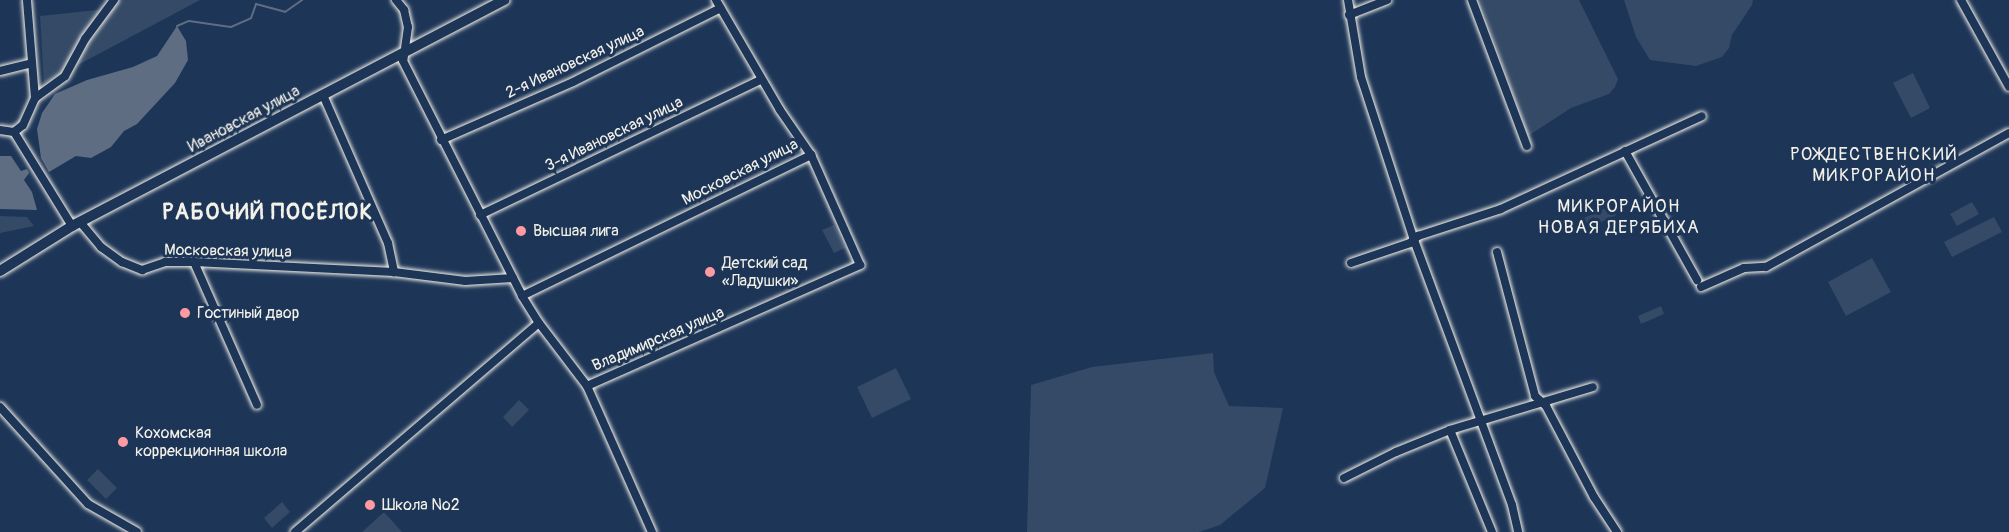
<!DOCTYPE html>
<meta charset="utf-8">
<style>
body{margin:0}
#map{position:relative;width:2009px;height:532px;overflow:hidden;background:#1d3557;font-family:Pangolin,sans-serif}
div>[style]{position:absolute}
[style*='--x']{left:calc(var(--x)*1px);top:calc(var(--y)*1px);width:calc(var(--w)*1px);rotate:calc(var(--a)*1deg)}
.green>*{inset:0;background:#354a67}
.water>*{inset:0;background:#5e6d82}
.stream>*{height:2px;margin:-1px;padding:0 1px;transform-origin:1px;border-radius:1px;background:#5e6d82}
.roads{filter:drop-shadow(0 0 2px #f4f1e8) drop-shadow(0 0 2px #f4f1e8)}
.minor>*{height:8px;margin:-4px;padding:0 4px;transform-origin:4px;border-radius:4px;background:#1d3557}
.major>*{height:10px;margin:-5px;padding:0 5px;transform-origin:5px;border-radius:5px;background:#1d3557}
.dots>*{width:16px;height:16px;translate:-50% -50%;box-sizing:border-box;border:3px solid #1d3557;border-radius:50%}
span{translate:-50% -50%;white-space:nowrap;text-align:center;line-height:1.15;-webkit-text-stroke:6px #1d3557;paint-order:stroke}
.street-label{font-size:16px;color:#f4f1e8}
.poi-label{font-size:16px;color:#f4f1e8}
.left{translate:0 -50%;text-align:left}
.neighbourhood-label{font-size:18px;color:#f4f1e8;letter-spacing:1.5px}
.district-label{font-size:22px;color:#f4f1e8;font-weight:700;letter-spacing:1.5px}
</style>
<div id="map">
<div class="green">
<div style="clip-path:polygon(115px 0,200px 0,44px 83px,40px 16px,107px 9px)"></div>
<div style="clip-path:polygon(1480px 0,1579px 0,1618px 79px,1615px 87px,1609px 94px,1571px 108px,1528px 136px)"></div>
<div style="clip-path:polygon(1624px 0,1753px 0,1752px 5px,1732px 35px,1729px 48px,1722px 57px,1696px 66px,1650px 60px,1636px 37px)"></div>
<div style="clip-path:polygon(1913px 73px,1930px 108px,1911px 118px,1893px 83px)"></div>
<div style="clip-path:polygon(1972px 202px,1979px 214px,1957px 226px,1950px 214px)"></div>
<div style="clip-path:polygon(1612px 205px,1616px 215px,1589px 228px,1584px 218px)"></div>
<div style="clip-path:polygon(0 216px,27px 217px,34px 226px,0 233px)"></div>
<div style="clip-path:polygon(1994px 217px,2002px 232px,1952px 257px,1944px 242px)"></div>
<div style="clip-path:polygon(834px 225px,845px 248px,834px 253px,822px 230px)"></div>
<div style="clip-path:polygon(1872px 258px,1891px 292px,1846px 316px,1828px 282px)"></div>
<div style="clip-path:polygon(1661px 306px,1664px 314px,1641px 324px,1638px 316px)"></div>
<div style="clip-path:polygon(1213px 353px,1214px 372px,1229px 406px,1283px 408px,1265px 488px,1220px 525px,1199px 532px,1027px 532px,1031px 385px,1092px 367px)"></div>
<div style="clip-path:polygon(896px 368px,911px 399px,872px 418px,857px 387px)"></div>
<div style="clip-path:polygon(519px 400px,529px 410px,512px 427px,503px 417px)"></div>
<div style="clip-path:polygon(98px 469px,117px 488px,106px 499px,87px 480px)"></div>
<div style="clip-path:polygon(282px 502px,290px 512px,272px 528px,264px 518px)"></div>
<div style="clip-path:polygon(384px 512px,402px 532px,362px 532px)"></div>
</div>
<div class="water">
<div style="clip-path:polygon(177px 26px,186px 41px,188px 60px,175px 83px,137px 124px,124px 131px,111px 147px,91px 158px,76px 156px,49px 172px,41px 158px,37px 129px,42px 113px,55px 94px,87px 80px,133px 67px,157px 56px)"></div>
<div style="clip-path:polygon(0 156px,11px 156px,21px 171px,27px 169px,29px 173px,24px 180px,32px 192px,37px 210px,0 209px)"></div>
</div>
<div class="stream">
<div style="--x:177;--y:26;--w:13;--a:-23"></div>
<div style="--x:189;--y:21;--w:42;--a:8.1"></div>
<div style="--x:231;--y:27;--w:22;--a:-24"></div>
<div style="--x:251;--y:18;--w:15;--a:-70"></div>
<div style="--x:256;--y:4;--w:30;--a:15"></div>
<div style="--x:285;--y:12;--w:21;--a:-35"></div>
</div>
<div class="roads">
<div class="minor">
<div style="--x:396;--y:0;--w:13;--a:51"></div>
<div style="--x:404;--y:10;--w:17;--a:77"></div>
<div style="--x:408;--y:27;--w:34;--a:98"></div>
<div style="--x:403;--y:61;--w:263;--a:63.1"></div>
<div style="--x:522;--y:296;--w:32;--a:58"></div>
<div style="--x:539;--y:323;--w:79;--a:52.7"></div>
<div style="--x:587;--y:386;--w:160;--a:66"></div>
<div style="--x:1348;--y:0;--w:78;--a:80.4"></div>
<div style="--x:1361;--y:77;--w:171;--a:72"></div>
<div style="--x:1414;--y:240;--w:283;--a:69.7"></div>
<div style="--x:1512;--y:505;--w:28;--a:77"></div>
<div style="--x:1472;--y:0;--w:156;--a:69.4"></div>
<div style="--x:1961;--y:0;--w:99;--a:61.1"></div>
<div style="--x:1349;--y:15;--w:41;--a:-21.5"></div>
<div style="--x:0;--y:71;--w:33;--a:-14"></div>
<div style="--x:323;--y:95;--w:162;--a:66.3"></div>
<div style="--x:388;--y:243;--w:30;--a:78"></div>
<div style="--x:35;--y:98;--w:37;--a:-36"></div>
<div style="--x:65;--y:76;--w:42;--a:-61.6"></div>
<div style="--x:85;--y:39;--w:49;--a:-53.4"></div>
<div style="--x:0;--y:130;--w:14;--a:8"></div>
<div style="--x:14;--y:132;--w:110;--a:58.3"></div>
<div style="--x:14;--y:132;--w:11;--a:-38"></div>
<div style="--x:23;--y:125;--w:30;--a:-66"></div>
<div style="--x:35;--y:98;--w:98;--a:-94.7"></div>
<div style="--x:441;--y:140;--w:144;--a:-23.7"></div>
<div style="--x:573;--y:82;--w:165;--a:-26.6"></div>
<div style="--x:1625;--y:151;--w:148;--a:60.8"></div>
<div style="--x:480;--y:215;--w:312;--a:-25.7"></div>
<div style="--x:80;--y:222;--w:33;--a:50"></div>
<div style="--x:101;--y:247;--w:26;--a:36"></div>
<div style="--x:122;--y:262;--w:22;--a:22"></div>
<div style="--x:142;--y:270;--w:24;--a:-19"></div>
<div style="--x:165;--y:262;--w:29;--a:0"></div>
<div style="--x:194;--y:262;--w:200;--a:2.9"></div>
<div style="--x:394;--y:272;--w:72;--a:7.2"></div>
<div style="--x:465;--y:281;--w:48;--a:-3.6"></div>
<div style="--x:1497;--y:252;--w:149;--a:75.2"></div>
<div style="--x:1535;--y:396;--w:15;--a:42"></div>
<div style="--x:1546;--y:406;--w:103;--a:62.2"></div>
<div style="--x:1594;--y:497;--w:42;--a:56.7"></div>
<div style="--x:194;--y:262;--w:156;--a:66.2"></div>
<div style="--x:1351;--y:263;--w:62;--a:-18.7"></div>
<div style="--x:1410;--y:243;--w:11;--a:-41"></div>
<div style="--x:1418;--y:236;--w:87;--a:-18"></div>
<div style="--x:1501;--y:209;--w:221;--a:-24.8"></div>
<div style="--x:1701;--y:287;--w:47;--a:-23.8"></div>
<div style="--x:1744;--y:268;--w:22;--a:-3"></div>
<div style="--x:1766;--y:267;--w:277;--a:-28.9"></div>
<div style="--x:522;--y:296;--w:322;--a:-26"></div>
<div style="--x:811;--y:155;--w:55;--a:-124.6"></div>
<div style="--x:780;--y:110;--w:127;--a:-120.2"></div>
<div style="--x:587;--y:386;--w:299;--a:-23.9"></div>
<div style="--x:860;--y:265;--w:120;--a:-114"></div>
<div style="--x:0;--y:407;--w:131;--a:47.8"></div>
<div style="--x:88;--y:504;--w:56;--a:29.7"></div>
<div style="--x:1450;--y:430;--w:110;--a:67.6"></div>
<div style="--x:1344;--y:478;--w:58;--a:-26.6"></div>
<div style="--x:1396;--y:452;--w:58;--a:-22.2"></div>
<div style="--x:1450;--y:430;--w:149;--a:-16.7"></div>
<div style="--x:295;--y:532;--w:321;--a:-40.6"></div>
</div>
<div class="major">
<div style="--x:0;--y:271;--w:85;--a:-32"></div>
<div style="--x:72;--y:226;--w:488;--a:-27.6"></div>
</div>
</div>
<div class="dots">
<div style="left:521px;top:231px;background:#ff9aa2"></div>
<div style="left:710px;top:272px;background:#ff9aa2"></div>
<div style="left:185px;top:313px;background:#ff9aa2"></div>
<div style="left:123px;top:442px;background:#ff9aa2"></div>
<div style="left:370px;top:505px;background:#ff9aa2"></div>
</div>
<div class="street-label">
<span style="left:575px;top:62px;rotate:-25deg">2-я Ивановская улица</span>
<span style="left:244px;top:119px;rotate:-28deg">Ивановская улица</span>
<span style="left:614px;top:134px;rotate:-26deg">3-я Ивановская улица</span>
<span style="left:740px;top:172px;rotate:-27deg">Московская улица</span>
<span style="left:228px;top:251px;rotate:1deg">Московская улица</span>
<span style="left:658px;top:339px;rotate:-23deg">Владимирская улица</span>
</div>
<div class="poi-label">
<span class="left" style="left:533px;top:231px">Высшая лига</span>
<span class="left" style="left:722px;top:272px">Детский сад<br>«Ладушки»</span>
<span class="left" style="left:197px;top:313px">Гостиный двор</span>
<span class="left" style="left:135px;top:442px">Кохомская<br>коррекционная школа</span>
<span class="left" style="left:382px;top:505px">Школа №2</span>
</div>
<div class="neighbourhood-label">
<span style="left:1874px;top:166px">РОЖДЕСТВЕНСКИЙ<br>МИКРОРАЙОН</span>
<span style="left:1619px;top:218px">МИКРОРАЙОН<br>НОВАЯ ДЕРЯБИХА</span>
</div>
<div class="district-label">
<span style="left:268px;top:213px">РАБОЧИЙ ПОСЁЛОК</span>
</div>
</div>
